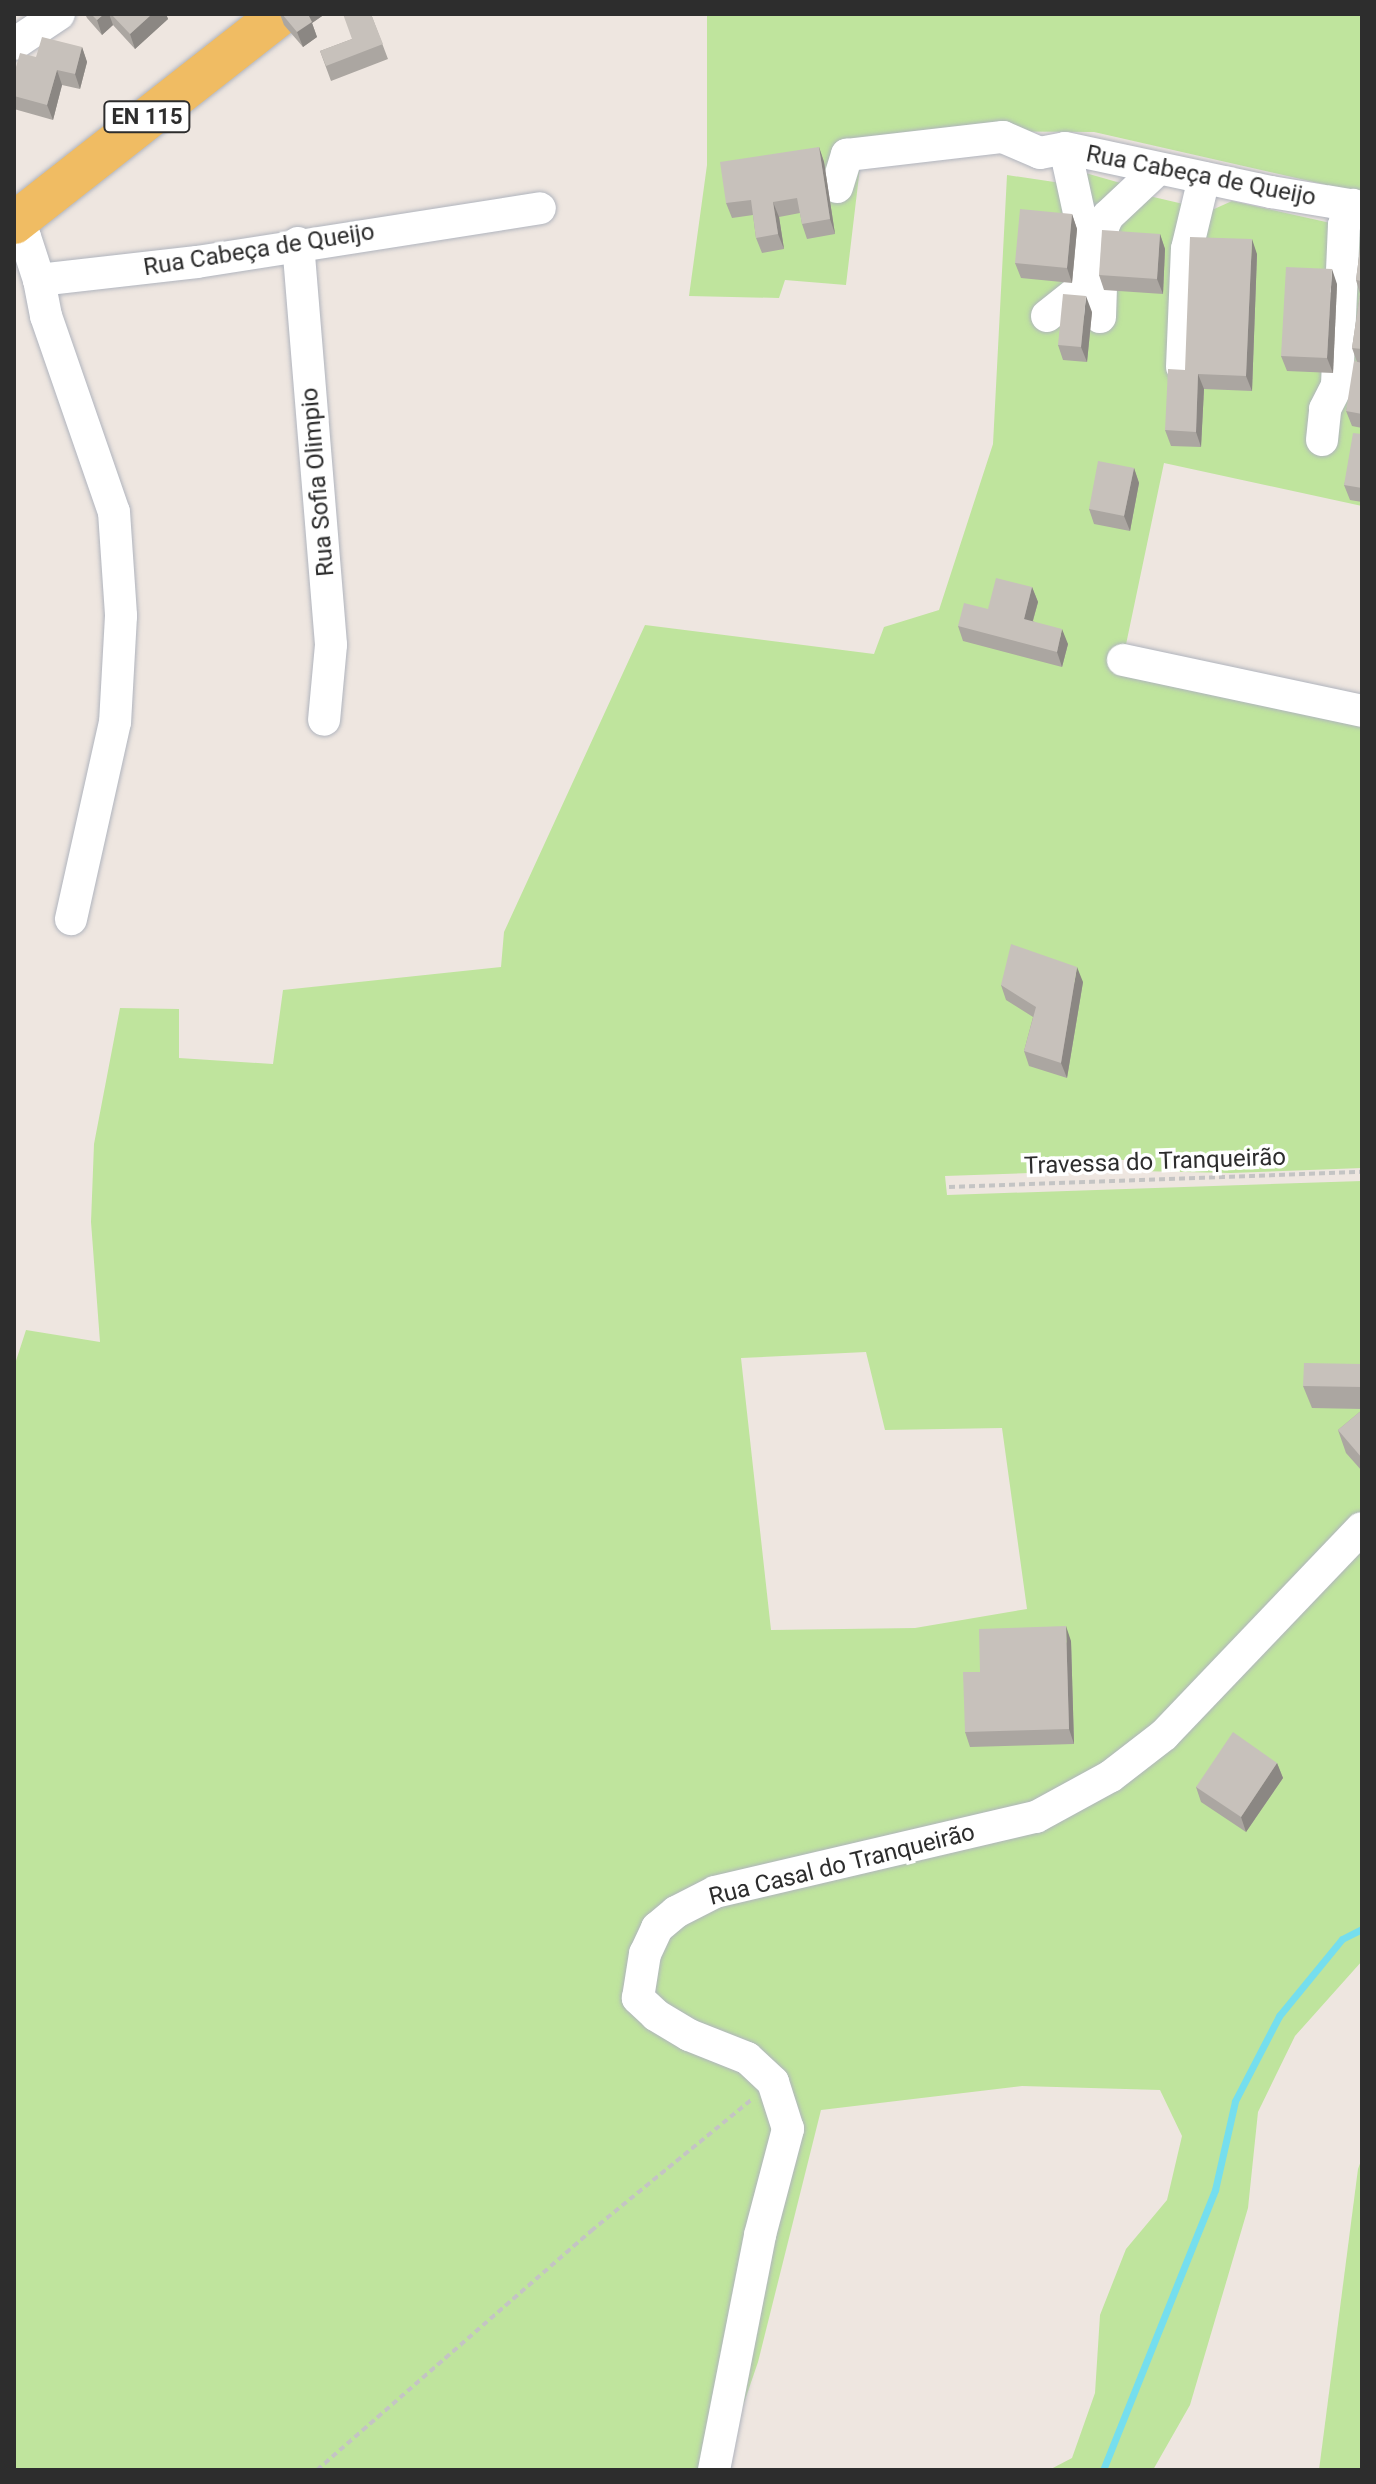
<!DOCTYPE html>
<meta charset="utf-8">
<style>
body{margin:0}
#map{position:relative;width:1376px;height:2484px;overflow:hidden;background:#eee6e0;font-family:Roboto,sans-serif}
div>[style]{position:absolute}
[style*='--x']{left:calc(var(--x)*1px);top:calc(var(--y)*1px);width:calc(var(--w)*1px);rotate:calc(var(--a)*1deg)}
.green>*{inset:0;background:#bfe49d}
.stream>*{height:7px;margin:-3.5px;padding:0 3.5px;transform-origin:3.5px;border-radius:3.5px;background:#75deee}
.path>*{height:4px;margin-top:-2px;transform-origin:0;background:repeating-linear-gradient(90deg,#c4c4c4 0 6px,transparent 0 10px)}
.roads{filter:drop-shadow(0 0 2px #b0b4bd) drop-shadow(0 0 2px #b0b4bd)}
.minor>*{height:32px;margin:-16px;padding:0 16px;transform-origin:16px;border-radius:16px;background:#fff}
.major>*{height:42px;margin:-21px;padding:0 21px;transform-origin:21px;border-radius:21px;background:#f0bc63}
.wall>*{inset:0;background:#aba6a1}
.shaded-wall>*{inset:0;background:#8b8783}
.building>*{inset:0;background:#c7c1bb}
span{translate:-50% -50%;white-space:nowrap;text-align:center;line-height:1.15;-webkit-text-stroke:7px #fff;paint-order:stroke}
.shield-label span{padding:2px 6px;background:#fff;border:2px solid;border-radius:6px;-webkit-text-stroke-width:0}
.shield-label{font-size:22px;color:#2d2d2d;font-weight:700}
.street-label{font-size:24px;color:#2d2d2d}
.frame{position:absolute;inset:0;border:16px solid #2d2d2d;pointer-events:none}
</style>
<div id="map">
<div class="green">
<div style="clip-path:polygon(707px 14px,1362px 14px,1362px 193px,1094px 132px,965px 131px,860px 167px,846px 285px,785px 280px,779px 298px,689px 296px,707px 165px)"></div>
<div style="clip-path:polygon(evenodd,1082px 172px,1138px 188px,1145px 195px,1196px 207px,1212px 210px,1232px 201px,1362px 230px,1362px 506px,1164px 463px,1124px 654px,1362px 716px,1362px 1168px,1231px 1173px,1137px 1171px,1134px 1160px,1116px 1160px,1112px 1170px,945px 1176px,947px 1195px,1362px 1181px,1362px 1520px,1129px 1760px,1036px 1817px,675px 1908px,635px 2000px,745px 2061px,786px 2128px,714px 2470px,14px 2470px,14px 1367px,26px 1330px,100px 1342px,91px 1222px,94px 1144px,120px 1008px,179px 1009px,179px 1058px,273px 1064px,283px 990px,501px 967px,504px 932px,645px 625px,874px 654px,884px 627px,939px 610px,993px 444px,1007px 175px,1061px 183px,1082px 172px,866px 1352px,885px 1430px,1002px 1428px,1027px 1609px,915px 1628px,771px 1630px,741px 1358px,866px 1352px)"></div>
<div style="clip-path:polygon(1362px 1542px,1362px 1961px,1295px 2036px,1258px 2112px,1248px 2208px,1190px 2405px,1153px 2470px,1049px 2470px,1072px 2458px,1095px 2393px,1100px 2315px,1126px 2249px,1167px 2200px,1182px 2136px,1160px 2090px,1022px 2086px,821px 2110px,758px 2362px,721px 2470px,776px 2183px,775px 2080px,659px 2014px,644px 1977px,678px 1913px,1040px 1826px)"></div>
<div style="clip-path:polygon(1362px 2158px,1362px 2470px,1319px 2470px,1358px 2169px)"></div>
</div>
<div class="stream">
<div style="--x:1103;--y:2470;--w:302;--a:-68.2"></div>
<div style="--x:1215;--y:2190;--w:91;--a:-77.3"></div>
<div style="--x:1235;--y:2101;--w:96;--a:-62.6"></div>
<div style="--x:1279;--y:2016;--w:99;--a:-50.7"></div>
<div style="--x:1342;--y:1939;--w:22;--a:-27"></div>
</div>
<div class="path">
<div style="--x:949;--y:1187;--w:413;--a:-2.1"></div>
<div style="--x:317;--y:2470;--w:364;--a:-41.1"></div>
<div style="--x:591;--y:2231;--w:208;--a:-39.3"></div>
</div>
<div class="roads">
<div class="minor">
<div style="--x:14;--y:44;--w:54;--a:-33.7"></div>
<div style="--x:837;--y:187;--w:34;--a:-73"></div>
<div style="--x:847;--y:155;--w:157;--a:-6.6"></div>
<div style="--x:1003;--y:137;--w:40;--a:23.4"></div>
<div style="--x:1040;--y:153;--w:25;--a:-11"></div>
<div style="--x:1065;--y:148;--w:211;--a:12.1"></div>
<div style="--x:1271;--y:192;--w:92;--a:9.4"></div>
<div style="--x:14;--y:224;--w:17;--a:50"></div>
<div style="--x:25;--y:237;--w:45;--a:72"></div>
<div style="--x:39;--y:280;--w:159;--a:-6.5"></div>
<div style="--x:197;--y:262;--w:347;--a:-8.9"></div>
<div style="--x:298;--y:243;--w:403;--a:85.3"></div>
<div style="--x:331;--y:645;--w:75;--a:95.3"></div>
<div style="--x:39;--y:280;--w:37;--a:79"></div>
<div style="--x:46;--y:316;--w:207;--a:70.9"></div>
<div style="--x:114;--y:512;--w:104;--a:86.1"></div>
<div style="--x:121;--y:616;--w:106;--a:93.2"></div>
<div style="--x:115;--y:722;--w:202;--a:102.6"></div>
<div style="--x:1047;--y:316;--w:43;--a:-38.5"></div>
<div style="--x:1081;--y:289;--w:49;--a:-85.3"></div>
<div style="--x:1085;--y:240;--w:94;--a:-102.3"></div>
<div style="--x:1100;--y:317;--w:90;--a:-88.1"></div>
<div style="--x:1103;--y:227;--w:12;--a:-66"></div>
<div style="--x:1108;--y:216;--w:69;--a:-43.2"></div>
<div style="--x:1182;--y:367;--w:118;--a:-87.6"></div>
<div style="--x:1187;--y:249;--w:73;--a:-76.5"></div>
<div style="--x:1322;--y:440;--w:31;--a:-84"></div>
<div style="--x:1325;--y:409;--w:27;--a:-63"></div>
<div style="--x:1337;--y:385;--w:160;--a:-87.5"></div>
<div style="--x:1344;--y:225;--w:22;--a:-66"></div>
<div style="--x:1123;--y:660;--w:244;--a:12"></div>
<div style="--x:714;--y:2470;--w:239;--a:-78.9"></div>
<div style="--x:760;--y:2235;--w:110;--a:-75.2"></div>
<div style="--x:788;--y:2129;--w:49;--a:-107.7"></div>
<div style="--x:773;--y:2082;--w:35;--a:-137"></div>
<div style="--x:747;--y:2058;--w:62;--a:-158.4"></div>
<div style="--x:689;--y:2035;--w:39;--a:-149"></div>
<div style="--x:656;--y:2015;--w:25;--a:-137"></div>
<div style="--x:638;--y:1998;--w:45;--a:-81"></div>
<div style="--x:645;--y:1954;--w:29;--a:-65"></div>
<div style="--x:657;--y:1928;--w:25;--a:-40"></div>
<div style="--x:676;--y:1912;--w:44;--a:-27.1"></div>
<div style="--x:715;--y:1892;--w:330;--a:-13.2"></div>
<div style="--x:1036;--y:1817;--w:85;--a:-28.7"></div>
<div style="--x:1111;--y:1776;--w:67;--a:-37.7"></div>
<div style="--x:1164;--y:1735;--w:286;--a:-46.3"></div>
</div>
<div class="major">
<div style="--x:14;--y:223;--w:339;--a:-38.1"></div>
</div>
</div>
<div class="wall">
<div style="clip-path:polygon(85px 14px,166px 14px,168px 19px,135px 49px,113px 25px,102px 35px,87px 18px)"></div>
<div style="clip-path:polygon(280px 14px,325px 14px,312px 23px,317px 37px,303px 47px,284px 25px)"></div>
<div style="clip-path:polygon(371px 14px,388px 59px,331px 81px,320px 51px,352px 39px)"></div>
<div style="clip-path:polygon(82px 47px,87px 62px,80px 89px,62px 85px,53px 120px,14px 109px,14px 74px,36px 57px)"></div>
<div style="clip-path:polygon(819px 147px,824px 162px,835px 234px,807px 239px,802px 224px,800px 213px,779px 217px,784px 249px,762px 253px,756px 238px,753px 215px,732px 218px,726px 203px)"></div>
<div style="clip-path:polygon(1072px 214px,1077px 229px,1072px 283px,1021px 278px,1015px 263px)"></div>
<div style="clip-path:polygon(1362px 233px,1362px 428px,1352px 426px,1346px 411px,1357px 362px,1352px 348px,1360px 294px,1356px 280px)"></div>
<div style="clip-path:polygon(1160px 234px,1165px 249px,1163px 294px,1104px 290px,1099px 275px)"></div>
<div style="clip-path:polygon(1257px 254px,1252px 391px,1204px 389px,1201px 447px,1171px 446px,1165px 430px,1185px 370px)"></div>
<div style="clip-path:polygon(1337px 284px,1333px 373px,1287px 371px,1281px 356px)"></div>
<div style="clip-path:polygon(1092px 312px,1087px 362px,1063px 360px,1058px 345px)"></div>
<div style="clip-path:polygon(1362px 434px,1362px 502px,1350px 500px,1344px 485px)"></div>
<div style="clip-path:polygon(1134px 468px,1139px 483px,1130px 531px,1094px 524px,1089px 509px)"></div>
<div style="clip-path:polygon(1032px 587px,1038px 602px,1033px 621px,1068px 644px,1062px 667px,963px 641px,958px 626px)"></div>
<div style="clip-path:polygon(1083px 982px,1067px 1078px,1029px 1066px,1024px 1051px,1033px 1017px,1006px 1000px,1001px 985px)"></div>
<div style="clip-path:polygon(1362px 1364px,1362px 1409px,1312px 1408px,1303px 1386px)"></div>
<div style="clip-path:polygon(1362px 1410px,1362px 1471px,1346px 1453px,1338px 1430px)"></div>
<div style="clip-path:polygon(1071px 1641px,1074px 1744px,970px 1747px,965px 1732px,980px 1672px)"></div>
<div style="clip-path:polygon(1277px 1763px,1283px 1778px,1246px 1832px,1201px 1802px,1196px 1787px)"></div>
</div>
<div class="shaded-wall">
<div style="clip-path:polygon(104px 14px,109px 14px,113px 25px,102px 35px,97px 20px)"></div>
<div style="clip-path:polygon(152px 14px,166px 14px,168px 19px,135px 49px,130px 34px)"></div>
<div style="clip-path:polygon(307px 14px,325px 14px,312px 23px,317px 37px,303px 47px,297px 32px)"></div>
<div style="clip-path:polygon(82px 47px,87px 62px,80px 89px,75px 74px)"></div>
<div style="clip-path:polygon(57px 70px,62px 85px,53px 120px,47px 105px)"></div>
<div style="clip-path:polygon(819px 147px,824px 162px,835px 234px,830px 219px)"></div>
<div style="clip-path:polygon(773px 202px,779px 217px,784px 249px,778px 234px)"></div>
<div style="clip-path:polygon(1072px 214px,1077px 229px,1072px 283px,1067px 268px)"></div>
<div style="clip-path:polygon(1160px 234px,1165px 249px,1163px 294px,1157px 279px)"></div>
<div style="clip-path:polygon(1252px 239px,1257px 254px,1252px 391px,1246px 376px)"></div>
<div style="clip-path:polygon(1332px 269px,1337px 284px,1333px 373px,1327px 358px)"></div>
<div style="clip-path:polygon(1086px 296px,1092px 312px,1087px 362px,1081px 347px)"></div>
<div style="clip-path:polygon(1198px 374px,1204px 389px,1201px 447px,1196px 432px)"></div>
<div style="clip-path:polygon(1134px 468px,1139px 483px,1130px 531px,1124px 516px)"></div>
<div style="clip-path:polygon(1032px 587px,1038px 602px,1029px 634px,1024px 619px)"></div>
<div style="clip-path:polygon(1062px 629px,1068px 644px,1062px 667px,1057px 652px)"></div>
<div style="clip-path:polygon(1077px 967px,1083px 982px,1067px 1078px,1061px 1063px)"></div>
<div style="clip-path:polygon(1066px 1626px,1071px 1641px,1074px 1744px,1069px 1729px)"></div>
<div style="clip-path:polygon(1277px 1763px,1283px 1778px,1246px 1832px,1241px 1817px)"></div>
</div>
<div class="building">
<div style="clip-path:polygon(91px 14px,104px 14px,97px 20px)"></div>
<div style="clip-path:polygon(111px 14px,152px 14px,130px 34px)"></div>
<div style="clip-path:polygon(282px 14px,308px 14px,312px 22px,297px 32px)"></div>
<div style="clip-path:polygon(343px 14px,371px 14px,383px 44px,326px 66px,320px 51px,352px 39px)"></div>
<div style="clip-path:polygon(42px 37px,82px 47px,75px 74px,57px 70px,47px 105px,14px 96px,14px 74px,20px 53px,36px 57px)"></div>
<div style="clip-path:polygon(819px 147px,830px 219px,802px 224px,797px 198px,773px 202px,778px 234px,756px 238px,751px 200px,726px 203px,720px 162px)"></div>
<div style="clip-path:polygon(1020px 209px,1072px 214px,1067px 268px,1015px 263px)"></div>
<div style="clip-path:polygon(1102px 230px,1160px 234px,1157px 279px,1099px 275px)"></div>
<div style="clip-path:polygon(1362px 233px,1362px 281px,1356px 280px)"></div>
<div style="clip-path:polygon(1190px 237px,1252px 239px,1246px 376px,1198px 374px,1196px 432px,1165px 430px,1168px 369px,1185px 370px)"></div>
<div style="clip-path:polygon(1286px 267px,1332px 269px,1327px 358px,1281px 356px)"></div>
<div style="clip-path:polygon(1063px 294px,1086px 296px,1081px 347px,1058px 345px)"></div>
<div style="clip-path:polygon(1360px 294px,1362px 294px,1362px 349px,1352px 348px)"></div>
<div style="clip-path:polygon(1354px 361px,1362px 363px,1362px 414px,1346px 411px)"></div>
<div style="clip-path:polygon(1353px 433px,1362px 434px,1362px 488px,1344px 485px)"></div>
<div style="clip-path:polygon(1098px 461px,1134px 468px,1124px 516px,1089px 509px)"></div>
<div style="clip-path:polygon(996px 578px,1032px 587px,1024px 619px,1062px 629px,1057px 652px,958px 626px,964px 603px,988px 609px)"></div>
<div style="clip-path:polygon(1011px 944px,1077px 967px,1061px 1063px,1024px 1051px,1036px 1007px,1001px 985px)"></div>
<div style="clip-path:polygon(1304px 1363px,1362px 1364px,1362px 1387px,1303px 1386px)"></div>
<div style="clip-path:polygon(1362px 1410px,1362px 1458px,1338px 1430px)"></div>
<div style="clip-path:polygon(1066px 1626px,1069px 1729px,965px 1732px,963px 1672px,980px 1672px,979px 1629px)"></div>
<div style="clip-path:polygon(1233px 1732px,1277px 1763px,1241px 1817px,1196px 1787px)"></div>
</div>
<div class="shield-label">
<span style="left:147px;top:117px">EN 115</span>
</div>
<div class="street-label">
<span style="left:1201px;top:176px;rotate:11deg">Rua Cabeça de Queijo</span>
<span style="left:259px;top:250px;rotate:-9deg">Rua Cabeça de Queijo</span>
<span style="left:318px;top:482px;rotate:-95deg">Rua Sofia Olimpio</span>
<span style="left:1155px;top:1162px;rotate:-2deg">Travessa do Tranqueirão</span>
<span style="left:842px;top:1865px;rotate:-14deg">Rua Casal do Tranqueirão</span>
</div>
<div class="frame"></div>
</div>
